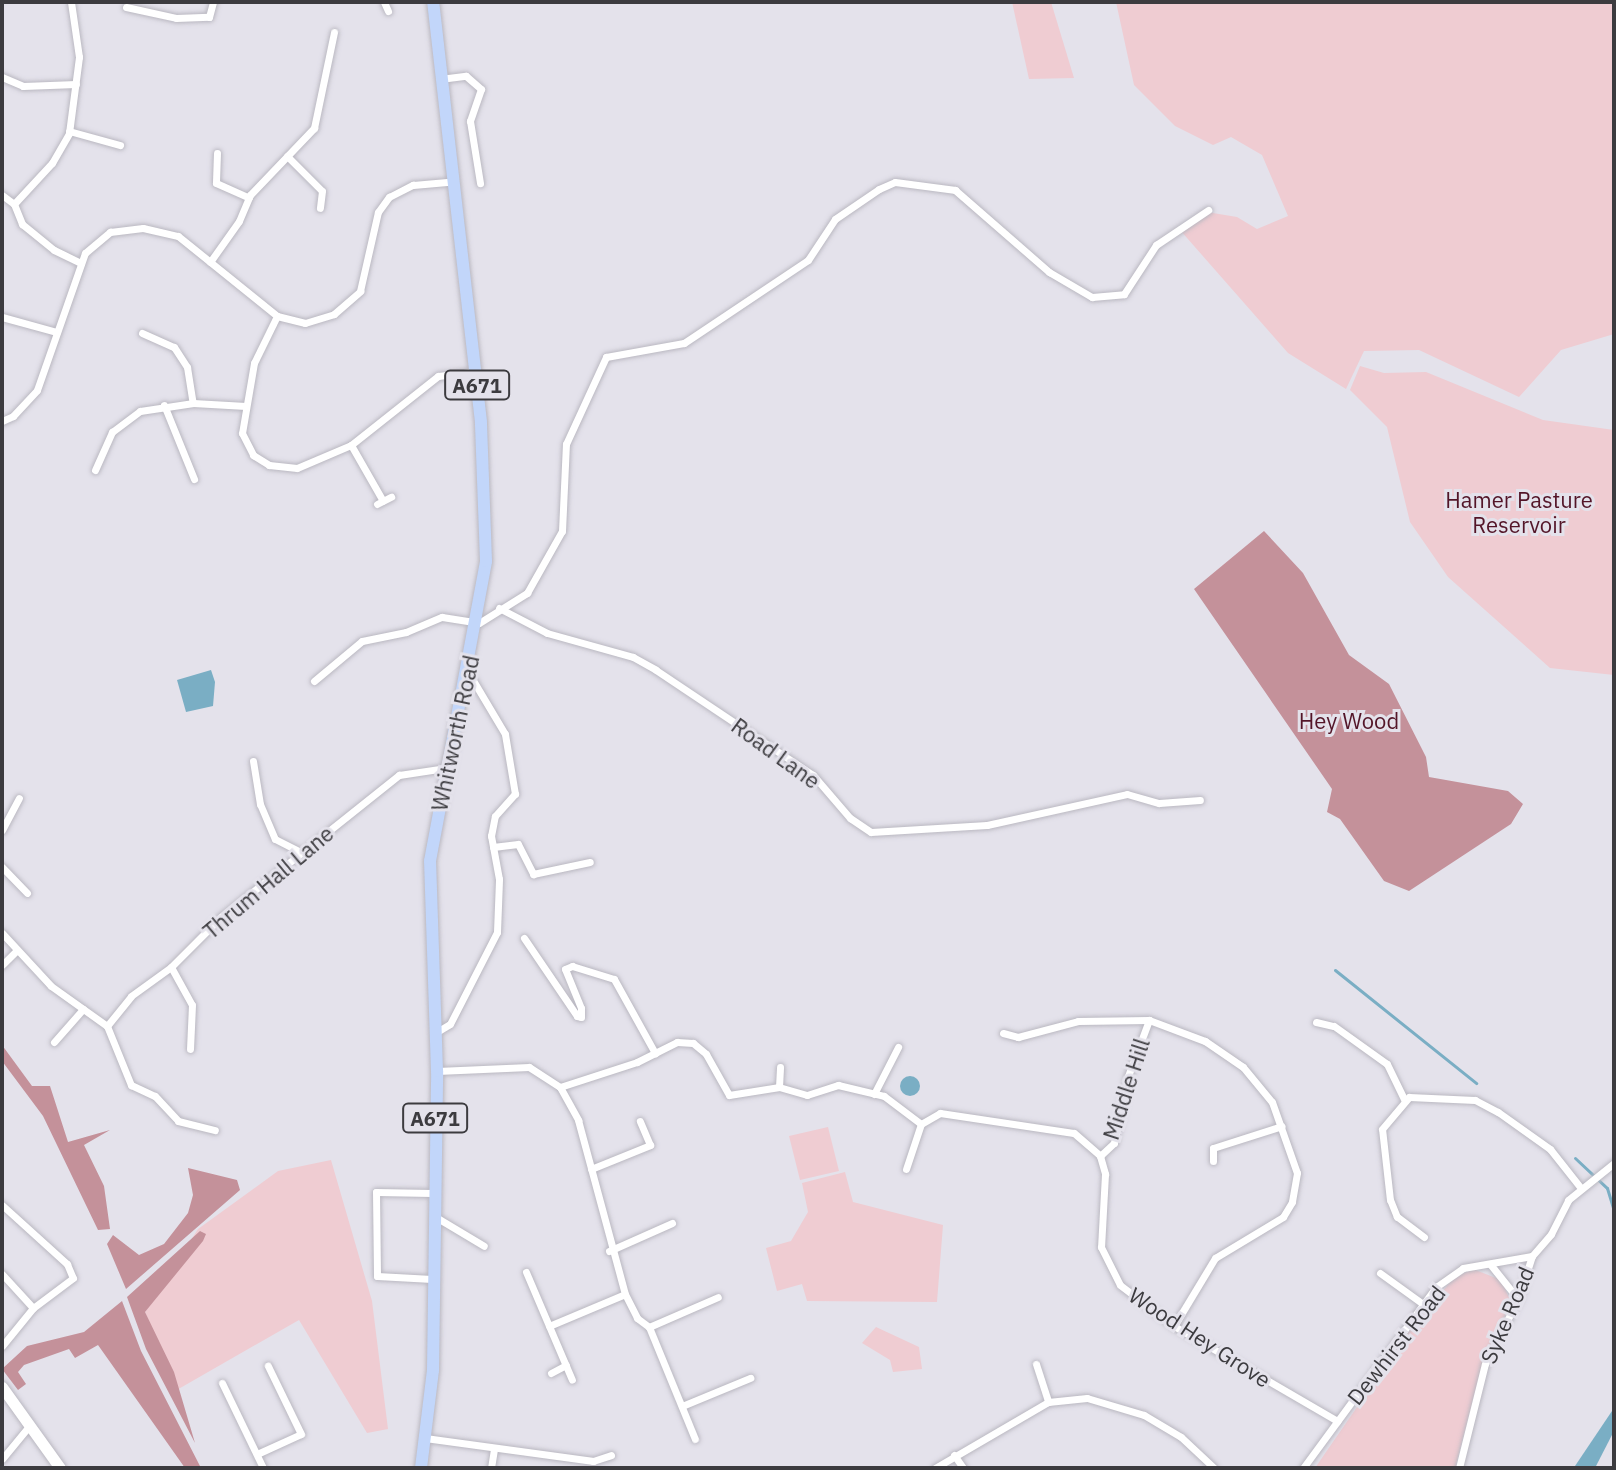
<!DOCTYPE html>
<style>
body{margin:0}
#map{position:relative;width:1616px;height:1470px;overflow:hidden;background:#e4e2eb;font-family:"IBM Plex Sans",sans-serif}
div>[style]{position:absolute}
[style*='--x']{left:calc(var(--x)*1px);top:calc(var(--y)*1px);width:calc(var(--w)*1px);rotate:calc(var(--a)*1deg)}
.green>*{inset:0;background:#efccd2}
.forest>*{inset:0;background:#c4919a}
.water>*{inset:0;background:#7aaec4}
.round{border-radius:50%}
.stream>*{height:3px;margin:-1.5px;padding:0 1.5px;transform-origin:1.5px;border-radius:1.5px;background:#7aaec4}
.roads{filter:drop-shadow(0 0 2px #bab8c1) drop-shadow(0 0 2px #bab8c1)}
.street>*{height:7px;margin:-3.5px;padding:0 3.5px;transform-origin:3.5px;border-radius:3.5px;background:#fff}
.secondary>*{height:11px;margin:-5.5px;padding:0 5.5px;transform-origin:5.5px;border-radius:5.5px;background:#fff}
.primary>*{height:12px;margin:-6px;padding:0 6px;transform-origin:6px;border-radius:6px;background:#c2d6fa}
span{translate:-50% -50%;white-space:nowrap;text-align:center;line-height:1.15;-webkit-text-stroke:6px #e4e2eb;paint-order:stroke}
.shield-label span{padding:2px 6px;background:#e4e2eb;border:2px solid;border-radius:6px;-webkit-text-stroke-width:0}
.shield-label{font-size:20px;color:#3c3b3f;font-weight:700}
.park-label{font-size:22px;color:#531528}
.street-label{font-size:22px;color:#3c3b3f}
.frame{position:absolute;inset:0;border:4px solid #3c3b3f;pointer-events:none}
</style>
<div id="map">
<div class="green">
<div style="clip-path:polygon(1012px 2px,1051px 2px,1074px 78px,1029px 79px)"></div>
<div style="clip-path:polygon(1116px 2px,1614px 2px,1614px 334px,1561px 350px,1519px 397px,1419px 350px,1364px 351px,1346px 389px,1288px 353px,1180px 230px,1207px 212px,1237px 217px,1257px 229px,1288px 216px,1262px 155px,1231px 137px,1213px 145px,1175px 126px,1134px 85px)"></div>
<div style="clip-path:polygon(1360px 366px,1384px 373px,1426px 372px,1543px 420px,1614px 430px,1614px 675px,1550px 668px,1448px 577px,1410px 522px,1387px 427px,1350px 390px)"></div>
<div style="clip-path:polygon(828px 1127px,839px 1171px,800px 1180px,789px 1136px)"></div>
<div style="clip-path:polygon(331px 1160px,372px 1301px,388px 1429px,367px 1433px,299px 1320px,175px 1391px,145px 1312px,198px 1229px,278px 1171px)"></div>
<div style="clip-path:polygon(845px 1172px,853px 1202px,943px 1225px,937px 1302px,807px 1301px,802px 1284px,777px 1291px,766px 1248px,791px 1241px,808px 1212px,802px 1183px)"></div>
<div style="clip-path:polygon(1473px 1269px,1501px 1280px,1511px 1302px,1482px 1366px,1455px 1468px,1315px 1468px,1417px 1320px,1454px 1278px)"></div>
<div style="clip-path:polygon(876px 1327px,919px 1347px,922px 1369px,893px 1372px,890px 1360px,862px 1343px)"></div>
</div>
<div class="forest">
<div style="clip-path:polygon(1264px 531px,1303px 573px,1349px 655px,1389px 684px,1426px 757px,1429px 777px,1508px 791px,1523px 804px,1511px 824px,1409px 891px,1384px 881px,1340px 819px,1327px 812px,1332px 789px,1194px 589px)"></div>
<div style="clip-path:polygon(2px 1045px,32px 1086px,50px 1086px,68px 1142px,110px 1130px,84px 1145px,104px 1186px,110px 1229px,98px 1230px,43px 1116px,2px 1061px)"></div>
<div style="clip-path:polygon(188px 1168px,237px 1180px,240px 1190px,126px 1289px,107px 1244px,113px 1235px,139px 1255px,164px 1244px,188px 1213px,193px 1195px)"></div>
<div style="clip-path:polygon(200px 1231px,206px 1234px,203px 1241px,145px 1312px,174px 1372px,195px 1443px,146px 1349px,127px 1297px)"></div>
<div style="clip-path:polygon(122px 1301px,141px 1351px,201px 1468px,185px 1468px,98px 1345px,75px 1358px,69px 1349px,24px 1365px,18px 1372px,26px 1384px,18px 1390px,2px 1369px,27px 1346px,84px 1332px)"></div>
</div>
<div class="water">
<div style="clip-path:polygon(211px 670px,215px 682px,213px 706px,186px 712px,177px 680px)"></div>
<div class="round" style="left:900px;top:1076px;width:20px;height:20px"></div>
<div style="clip-path:polygon(1614px 1408px,1614px 1431px,1595px 1468px,1575px 1466px)"></div>
</div>
<div class="stream">
<div style="--x:1335;--y:970;--w:181;--a:38.7"></div>
<div style="--x:1575;--y:1158;--w:44;--a:43.2"></div>
<div style="--x:1607;--y:1188;--w:24;--a:73"></div>
</div>
<div class="roads">
<div class="street">
<div style="--x:384;--y:2;--w:10;--a:66"></div>
<div style="--x:126;--y:7;--w:51;--a:12.4"></div>
<div style="--x:176;--y:18;--w:33;--a:-2"></div>
<div style="--x:209;--y:17;--w:16;--a:-75"></div>
<div style="--x:2;--y:77;--w:23;--a:23"></div>
<div style="--x:23;--y:86;--w:53;--a:-2.2"></div>
<div style="--x:440;--y:79;--w:26;--a:-7"></div>
<div style="--x:466;--y:76;--w:20;--a:41"></div>
<div style="--x:481;--y:89;--w:34;--a:109"></div>
<div style="--x:470;--y:121;--w:63;--a:80.8"></div>
<div style="--x:69;--y:131;--w:53;--a:15.4"></div>
<div style="--x:217;--y:153;--w:30;--a:92"></div>
<div style="--x:216;--y:183;--w:36;--a:24"></div>
<div style="--x:287;--y:156;--w:49;--a:45"></div>
<div style="--x:322;--y:191;--w:17;--a:97"></div>
<div style="--x:2;--y:195;--w:15;--a:37"></div>
<div style="--x:14;--y:204;--w:22;--a:68"></div>
<div style="--x:22;--y:224;--w:41;--a:39.1"></div>
<div style="--x:54;--y:250;--w:30;--a:26"></div>
<div style="--x:14;--y:204;--w:56;--a:-47.2"></div>
<div style="--x:52;--y:163;--w:34;--a:-60"></div>
<div style="--x:69;--y:133;--w:77;--a:-82.5"></div>
<div style="--x:79;--y:57;--w:56;--a:-98.3"></div>
<div style="--x:210;--y:262;--w:50;--a:-54.7"></div>
<div style="--x:239;--y:221;--w:28;--a:-67"></div>
<div style="--x:250;--y:195;--w:93;--a:-46.3"></div>
<div style="--x:314;--y:128;--w:98;--a:-78.2"></div>
<div style="--x:277;--y:316;--w:52;--a:116.1"></div>
<div style="--x:254;--y:363;--w:71;--a:99.7"></div>
<div style="--x:242;--y:433;--w:25;--a:63"></div>
<div style="--x:253;--y:455;--w:19;--a:32"></div>
<div style="--x:269;--y:465;--w:28;--a:6"></div>
<div style="--x:297;--y:468;--w:59;--a:-23.1"></div>
<div style="--x:351;--y:445;--w:111;--a:-38.4"></div>
<div style="--x:438;--y:376;--w:38;--a:-7"></div>
<div style="--x:2;--y:317;--w:57;--a:15.3"></div>
<div style="--x:142;--y:333;--w:35;--a:24"></div>
<div style="--x:174;--y:347;--w:24;--a:57"></div>
<div style="--x:187;--y:367;--w:36;--a:81"></div>
<div style="--x:164;--y:405;--w:80;--a:67.9"></div>
<div style="--x:2;--y:421;--w:12;--a:-24"></div>
<div style="--x:13;--y:416;--w:35;--a:-47"></div>
<div style="--x:37;--y:390;--w:145;--a:-70.7"></div>
<div style="--x:85;--y:253;--w:33;--a:-40"></div>
<div style="--x:110;--y:232;--w:33;--a:-7"></div>
<div style="--x:143;--y:228;--w:36;--a:13"></div>
<div style="--x:178;--y:236;--w:127;--a:38.9"></div>
<div style="--x:277;--y:316;--w:29;--a:14"></div>
<div style="--x:305;--y:323;--w:30;--a:-17"></div>
<div style="--x:334;--y:314;--w:35;--a:-41"></div>
<div style="--x:360;--y:291;--w:81;--a:-77.2"></div>
<div style="--x:378;--y:212;--w:19;--a:-54"></div>
<div style="--x:389;--y:197;--w:27;--a:-27"></div>
<div style="--x:413;--y:185;--w:37;--a:-5"></div>
<div style="--x:351;--y:445;--w:64;--a:60.3"></div>
<div style="--x:95;--y:470;--w:42;--a:-65.9"></div>
<div style="--x:112;--y:432;--w:35;--a:-37"></div>
<div style="--x:140;--y:411;--w:54;--a:-8.6"></div>
<div style="--x:193;--y:403;--w:53;--a:3.2"></div>
<div style="--x:377;--y:504;--w:16;--a:-27"></div>
<div style="--x:499;--y:608;--w:54;--a:27.5"></div>
<div style="--x:547;--y:633;--w:89;--a:15.6"></div>
<div style="--x:633;--y:657;--w:26;--a:29"></div>
<div style="--x:656;--y:670;--w:189;--a:33.8"></div>
<div style="--x:813;--y:775;--w:57;--a:49.3"></div>
<div style="--x:850;--y:818;--w:25;--a:34"></div>
<div style="--x:871;--y:832;--w:116;--a:-3.5"></div>
<div style="--x:987;--y:825;--w:143;--a:-12.5"></div>
<div style="--x:1127;--y:794;--w:33;--a:16"></div>
<div style="--x:1159;--y:803;--w:41;--a:-4.2"></div>
<div style="--x:314;--y:681;--w:62;--a:-39.8"></div>
<div style="--x:362;--y:641;--w:45;--a:-11.6"></div>
<div style="--x:406;--y:632;--w:39;--a:-23"></div>
<div style="--x:442;--y:617;--w:37;--a:9"></div>
<div style="--x:479;--y:623;--w:57;--a:-32"></div>
<div style="--x:527;--y:593;--w:71;--a:-60.6"></div>
<div style="--x:562;--y:531;--w:87;--a:-87.4"></div>
<div style="--x:566;--y:444;--w:96;--a:-65.3"></div>
<div style="--x:606;--y:357;--w:79;--a:-10.2"></div>
<div style="--x:684;--y:343;--w:149;--a:-33.8"></div>
<div style="--x:808;--y:260;--w:49;--a:-56.6"></div>
<div style="--x:835;--y:219;--w:53;--a:-34.3"></div>
<div style="--x:879;--y:189;--w:17;--a:-24"></div>
<div style="--x:895;--y:182;--w:61;--a:7.6"></div>
<div style="--x:955;--y:190;--w:125;--a:41.1"></div>
<div style="--x:1049;--y:272;--w:50;--a:30.2"></div>
<div style="--x:1092;--y:297;--w:32;--a:-5"></div>
<div style="--x:1124;--y:294;--w:59;--a:-56.9"></div>
<div style="--x:1156;--y:245;--w:63;--a:-33.9"></div>
<div style="--x:253;--y:761;--w:44;--a:80.8"></div>
<div style="--x:260;--y:804;--w:38;--a:67"></div>
<div style="--x:275;--y:839;--w:29;--a:27"></div>
<div style="--x:2;--y:830;--w:36;--a:-62"></div>
<div style="--x:493;--y:847;--w:25;--a:-7"></div>
<div style="--x:518;--y:844;--w:34;--a:63"></div>
<div style="--x:533;--y:874;--w:58;--a:-11.9"></div>
<div style="--x:2;--y:867;--w:36;--a:46"></div>
<div style="--x:2;--y:933;--w:72;--a:47.2"></div>
<div style="--x:51;--y:986;--w:69;--a:35.5"></div>
<div style="--x:524;--y:938;--w:94;--a:55.8"></div>
<div style="--x:577;--y:1016;--w:4;--a:14"></div>
<div style="--x:581;--y:1017;--w:9;--a:-90"></div>
<div style="--x:581;--y:1008;--w:42;--a:-112.3"></div>
<div style="--x:565;--y:969;--w:8;--a:-23"></div>
<div style="--x:572;--y:966;--w:44;--a:17.2"></div>
<div style="--x:614;--y:979;--w:85;--a:61"></div>
<div style="--x:2;--y:965;--w:21;--a:-45"></div>
<div style="--x:171;--y:967;--w:43;--a:61.1"></div>
<div style="--x:192;--y:1005;--w:44;--a:92.6"></div>
<div style="--x:1316;--y:1022;--w:18;--a:13"></div>
<div style="--x:1334;--y:1026;--w:65;--a:35.6"></div>
<div style="--x:1387;--y:1064;--w:41;--a:64.1"></div>
<div style="--x:107;--y:1026;--w:38;--a:-51"></div>
<div style="--x:131;--y:996;--w:49;--a:-35.9"></div>
<div style="--x:171;--y:967;--w:71;--a:-45"></div>
<div style="--x:221;--y:917;--w:228;--a:-38.6"></div>
<div style="--x:399;--y:775;--w:48;--a:-8.5"></div>
<div style="--x:107;--y:1026;--w:64;--a:67.9"></div>
<div style="--x:131;--y:1085;--w:26;--a:25"></div>
<div style="--x:155;--y:1096;--w:34;--a:47"></div>
<div style="--x:178;--y:1121;--w:38;--a:14"></div>
<div style="--x:435;--y:1033;--w:17;--a:-31"></div>
<div style="--x:450;--y:1024;--w:103;--a:-62.9"></div>
<div style="--x:497;--y:932;--w:53;--a:-87.8"></div>
<div style="--x:499;--y:879;--w:44;--a:-100.5"></div>
<div style="--x:491;--y:836;--w:20;--a:-79"></div>
<div style="--x:495;--y:816;--w:30;--a:-48"></div>
<div style="--x:515;--y:794;--w:61;--a:-99.5"></div>
<div style="--x:505;--y:734;--w:72;--a:-120.8"></div>
<div style="--x:1003;--y:1033;--w:16;--a:15"></div>
<div style="--x:1018;--y:1037;--w:62;--a:-14.9"></div>
<div style="--x:1078;--y:1021;--w:71;--a:-0.8"></div>
<div style="--x:1149;--y:1020;--w:60;--a:20.6"></div>
<div style="--x:1205;--y:1041;--w:46;--a:34.4"></div>
<div style="--x:1243;--y:1067;--w:45;--a:50.4"></div>
<div style="--x:1272;--y:1102;--w:75;--a:70.6"></div>
<div style="--x:1297;--y:1173;--w:29;--a:100"></div>
<div style="--x:1292;--y:1202;--w:17;--a:121"></div>
<div style="--x:1283;--y:1217;--w:79;--a:148.9"></div>
<div style="--x:1215;--y:1258;--w:79;--a:121.1"></div>
<div style="--x:54;--y:1042;--w:44;--a:-48.7"></div>
<div style="--x:437;--y:1071;--w:92;--a:-2.5"></div>
<div style="--x:529;--y:1067;--w:37;--a:33"></div>
<div style="--x:560;--y:1087;--w:81;--a:-18"></div>
<div style="--x:637;--y:1062;--w:45;--a:-26.6"></div>
<div style="--x:677;--y:1042;--w:16;--a:4"></div>
<div style="--x:693;--y:1043;--w:17;--a:40"></div>
<div style="--x:706;--y:1054;--w:47;--a:60.7"></div>
<div style="--x:729;--y:1095;--w:51;--a:-9.1"></div>
<div style="--x:779;--y:1087;--w:29;--a:16"></div>
<div style="--x:807;--y:1095;--w:33;--a:-18"></div>
<div style="--x:838;--y:1085;--w:47;--a:13.4"></div>
<div style="--x:884;--y:1096;--w:46;--a:37.1"></div>
<div style="--x:560;--y:1087;--w:38;--a:61"></div>
<div style="--x:578;--y:1120;--w:180;--a:74.9"></div>
<div style="--x:625;--y:1294;--w:27;--a:63"></div>
<div style="--x:637;--y:1318;--w:15;--a:37"></div>
<div style="--x:649;--y:1327;--w:121;--a:67.7"></div>
<div style="--x:779;--y:1087;--w:20;--a:-87"></div>
<div style="--x:874;--y:1094;--w:53;--a:-62.9"></div>
<div style="--x:1100;--y:1156;--w:19;--a:-43"></div>
<div style="--x:1114;--y:1143;--w:68;--a:-78.2"></div>
<div style="--x:1128;--y:1076;--w:60;--a:-69.4"></div>
<div style="--x:1213;--y:1161;--w:13;--a:-90"></div>
<div style="--x:1213;--y:1148;--w:72;--a:-17.7"></div>
<div style="--x:591;--y:1169;--w:64;--a:-22.1"></div>
<div style="--x:650;--y:1145;--w:26;--a:-113"></div>
<div style="--x:906;--y:1169;--w:47;--a:-71.6"></div>
<div style="--x:921;--y:1124;--w:22;--a:-30"></div>
<div style="--x:940;--y:1113;--w:135;--a:8.5"></div>
<div style="--x:1074;--y:1133;--w:35;--a:41"></div>
<div style="--x:1100;--y:1156;--w:19;--a:74"></div>
<div style="--x:1105;--y:1174;--w:73;--a:93.1"></div>
<div style="--x:1101;--y:1247;--w:42;--a:63.4"></div>
<div style="--x:1120;--y:1285;--w:68;--a:37.2"></div>
<div style="--x:1174;--y:1326;--w:189;--a:30.2"></div>
<div style="--x:432;--y:1193;--w:56;--a:-179"></div>
<div style="--x:376;--y:1192;--w:84;--a:89.3"></div>
<div style="--x:377;--y:1276;--w:55;--a:3.1"></div>
<div style="--x:2;--y:1205;--w:88;--a:42.2"></div>
<div style="--x:67;--y:1264;--w:15;--a:67"></div>
<div style="--x:73;--y:1278;--w:50;--a:143.1"></div>
<div style="--x:33;--y:1308;--w:49;--a:129.2"></div>
<div style="--x:434;--y:1216;--w:58;--a:31"></div>
<div style="--x:1424;--y:1237;--w:34;--a:-143"></div>
<div style="--x:1397;--y:1217;--w:18;--a:-112"></div>
<div style="--x:1390;--y:1200;--w:71;--a:-96.4"></div>
<div style="--x:1382;--y:1129;--w:42;--a:-49.8"></div>
<div style="--x:1409;--y:1097;--w:66;--a:2.6"></div>
<div style="--x:1475;--y:1100;--w:26;--a:28"></div>
<div style="--x:1498;--y:1112;--w:64;--a:35.4"></div>
<div style="--x:1550;--y:1149;--w:48;--a:51.7"></div>
<div style="--x:609;--y:1251;--w:69;--a:-24"></div>
<div style="--x:1490;--y:1264;--w:45;--a:51.3"></div>
<div style="--x:526;--y:1272;--w:117;--a:66.9"></div>
<div style="--x:1380;--y:1273;--w:53;--a:35.8"></div>
<div style="--x:2;--y:1274;--w:46;--a:47.6"></div>
<div style="--x:549;--y:1326;--w:82;--a:-22.8"></div>
<div style="--x:649;--y:1327;--w:75;--a:-23.5"></div>
<div style="--x:1036;--y:1364;--w:40;--a:72"></div>
<div style="--x:551;--y:1373;--w:17;--a:-28"></div>
<div style="--x:222;--y:1383;--w:94;--a:64.2"></div>
<div style="--x:682;--y:1406;--w:74;--a:-22.4"></div>
<div style="--x:425;--y:1438;--w:170;--a:7.8"></div>
<div style="--x:593;--y:1461;--w:19;--a:-18"></div>
<div style="--x:257;--y:1454;--w:48;--a:-24.4"></div>
<div style="--x:301;--y:1434;--w:76;--a:-115.9"></div>
<div style="--x:954;--y:1455;--w:16;--a:55"></div>
<div style="--x:2;--y:1459;--w:44;--a:-50.5"></div>
<div style="--x:491;--y:1468;--w:20;--a:-81"></div>
<div style="--x:935;--y:1468;--w:131;--a:-30.3"></div>
<div style="--x:1048;--y:1402;--w:39;--a:-6"></div>
<div style="--x:1087;--y:1398;--w:59;--a:16.6"></div>
<div style="--x:1144;--y:1415;--w:43;--a:30.7"></div>
<div style="--x:1181;--y:1437;--w:45;--a:43.2"></div>
<div style="--x:1303;--y:1468;--w:225;--a:-53.7"></div>
<div style="--x:1436;--y:1287;--w:33;--a:-35"></div>
<div style="--x:1463;--y:1268;--w:70;--a:-9.9"></div>
<div style="--x:1532;--y:1256;--w:29;--a:-49"></div>
<div style="--x:1551;--y:1234;--w:38;--a:-63"></div>
<div style="--x:1568;--y:1200;--w:59;--a:-38.8"></div>
<div style="--x:1459;--y:1468;--w:107;--a:-76"></div>
<div style="--x:1485;--y:1364;--w:73;--a:-63.1"></div>
<div style="--x:1518;--y:1299;--w:45;--a:-72"></div>
</div>
<div class="secondary">
<div style="--x:2;--y:1387;--w:100;--a:54.4"></div>
</div>
<div class="primary">
<div style="--x:421;--y:1468;--w:99;--a:-83"></div>
<div style="--x:433;--y:1370;--w:299;--a:-89.2"></div>
<div style="--x:437;--y:1071;--w:210;--a:-91.9"></div>
<div style="--x:430;--y:861;--w:305;--a:-79.4"></div>
<div style="--x:486;--y:561;--w:139;--a:-92.1"></div>
<div style="--x:481;--y:422;--w:423;--a:-96.5"></div>
</div>
</div>
<div class="shield-label">
<span style="left:477px;top:385px">A671</span>
<span style="left:435px;top:1118px">A671</span>
</div>
<div class="park-label">
<span style="left:1519px;top:512px">Hamer Pasture<br>Reservoir</span>
<span style="left:1349px;top:721px">Hey Wood</span>
</div>
<div class="street-label">
<span style="left:455px;top:733px;rotate:-78deg">Whitworth Road</span>
<span style="left:776px;top:753px;rotate:36deg">Road Lane</span>
<span style="left:268px;top:882px;rotate:-40deg">Thrum Hall Lane</span>
<span style="left:1126px;top:1089px;rotate:-72deg">Middle Hill</span>
<span style="left:1507px;top:1315px;rotate:-67deg">Syke Road</span>
<span style="left:1200px;top:1337px;rotate:33deg">Wood Hey Grove</span>
<span style="left:1396px;top:1345px;rotate:-52deg">Dewhirst Road</span>
</div>
<div class="frame"></div>
</div>
